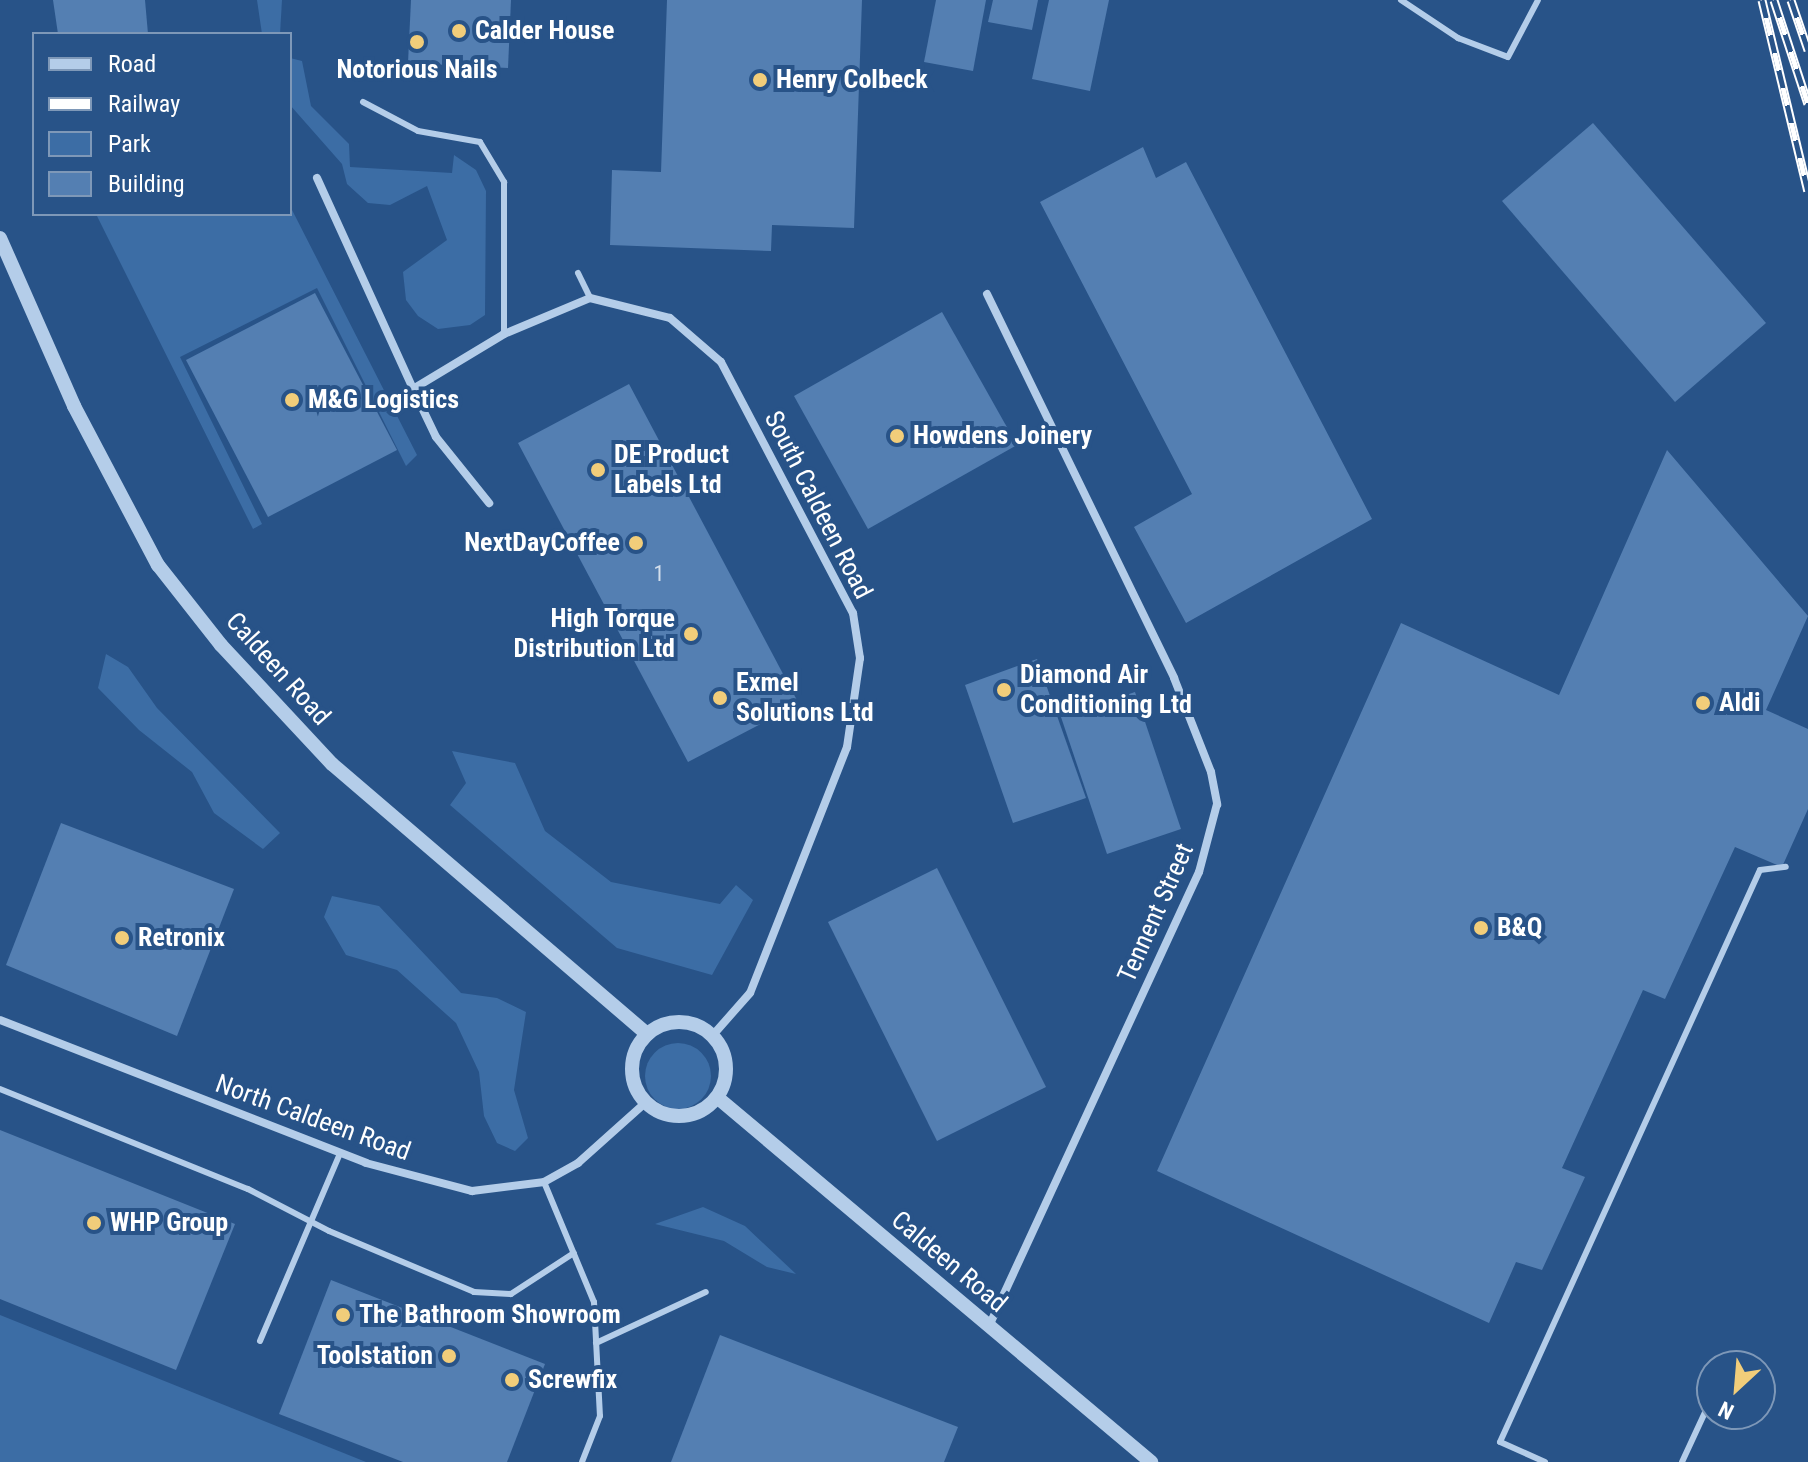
<!DOCTYPE html>
<style>
body{margin:0}
#map{position:relative;width:1808px;height:1462px;overflow:hidden;background:#285388;font-family:"Roboto Condensed",sans-serif}
div>[style]{position:absolute}
[style*='--x']{left:calc(var(--x)*1px);top:calc(var(--y)*1px);width:calc(var(--w)*1px);rotate:calc(var(--a)*1deg)}
.green>*{inset:0;background:#3c6da5}
.round{border-radius:50%}
.building>*{inset:0;background:#547fb2}
.service>*{height:6px;margin:-3px;padding:0 3px;transform-origin:3px;border-radius:3px;background:#b4cde9}
.minor>*{height:8px;margin:-4px;padding:0 4px;transform-origin:4px;border-radius:4px;background:#b4cde9}
.tertiary>*{height:14px;margin:-7px;padding:0 7px;transform-origin:7px;border-radius:7px;background:#b4cde9}
.tertiary>.ring{margin:-7px;padding:0;box-sizing:content-box;background:none;border:14px solid #b4cde9;border-radius:50%}
.rail>*{height:9px;margin-top:-4.5px;transform-origin:0;background:repeating-linear-gradient(90deg,#285388 0 18px,#fff 0 36px);box-sizing:border-box;border-block:2px solid #fff}
.dots>*{width:22px;height:22px;translate:-50% -50%;box-sizing:border-box;border:4px solid #285388;border-radius:50%}
span{translate:-50% -50%;white-space:nowrap;text-align:center;line-height:1.15;-webkit-text-stroke:8px #285388;paint-order:stroke}
.number-label{font-size:22px;color:#d4dfec}
.number-label span{-webkit-text-stroke-width:0}
.poi-label{font-size:26px;color:#fff;font-weight:700}
.left{translate:0 -50%;text-align:left}
.right{translate:-100% -50%;text-align:right}
.street-label{font-size:26px;color:#fff}
.legend{position:absolute;left:32px;top:32px;width:260px;height:184px;box-sizing:border-box;background:#285388;border:2px solid #7e98b8;margin:0;padding:10px 14px;list-style:none;font-size:24px;color:#fff}
.legend li{display:flex;align-items:center;gap:16px;height:40px}
.legend b{width:40px;border:2px solid #7e98b8}
.north{position:absolute;left:1696px;top:1350px;width:80px;height:80px;box-sizing:border-box;background:#285388;border:2px solid #7e98b8;border-radius:50%;rotate:206deg;font-size:22px;font-weight:700;line-height:32px;text-align:center;color:#fff}
.north::after{content:'';display:block;margin:auto;width:28px;height:36px;background:#f1cd7a;clip-path:polygon(50% 0,100% 100%,50% 72%,0 100%)}
</style>
<div id="map">
<div class="green">
<div style="clip-path:polygon(257px 0,282px 0,280px 34px,262px 34px)"></div>
<div style="clip-path:polygon(290px 58px,302px 61px,311px 106px,349px 144px,350px 167px,452px 173px,454px 155px,476px 170px,486px 191px,485px 315px,470px 325px,438px 329px,418px 316px,406px 300px,403px 272px,447px 240px,427px 186px,390px 205px,368px 203px,347px 184px,342px 164px,290px 105px)"></div>
<div style="clip-path:polygon(290px 206px,417px 455px,406px 466px,317px 288px,180px 357px,262px 524px,253px 529px,96px 214px,290px 214px)"></div>
<div style="clip-path:polygon(106px 654px,128px 667px,157px 708px,280px 833px,263px 849px,214px 813px,192px 772px,139px 730px,98px 688px)"></div>
<div style="clip-path:polygon(452px 751px,515px 763px,545px 831px,611px 882px,720px 904px,736px 885px,753px 900px,712px 975px,617px 948px,450px 805px,466px 783px)"></div>
<div style="clip-path:polygon(332px 896px,379px 906px,461px 993px,497px 998px,526px 1012px,514px 1090px,528px 1138px,515px 1151px,497px 1143px,484px 1116px,479px 1072px,456px 1023px,397px 970px,346px 955px,324px 917px)"></div>
<div class="round" style="left:645px;top:1043px;width:66px;height:66px"></div>
<div style="clip-path:polygon(703px 1207px,745px 1226px,796px 1274px,767px 1267px,724px 1241px,655px 1224px)"></div>
<div style="clip-path:polygon(0 1315px,366px 1462px,0 1462px)"></div>
</div>
<div class="building">
<div style="clip-path:polygon(53px 0,145px 0,148px 34px,58px 34px)"></div>
<div style="clip-path:polygon(411px 0,511px 0,508px 68px,408px 63px)"></div>
<div style="clip-path:polygon(667px 0,862px 0,854px 228px,772px 225px,771px 251px,610px 245px,612px 170px,661px 172px)"></div>
<div style="clip-path:polygon(936px 0,986px 0,973px 71px,924px 62px)"></div>
<div style="clip-path:polygon(993px 0,1038px 0,1032px 30px,988px 22px)"></div>
<div style="clip-path:polygon(1049px 0,1109px 0,1090px 91px,1032px 79px)"></div>
<div style="clip-path:polygon(1593px 123px,1766px 323px,1675px 402px,1502px 201px)"></div>
<div style="clip-path:polygon(1143px 147px,1156px 178px,1186px 162px,1372px 519px,1186px 623px,1134px 527px,1192px 494px,1040px 202px)"></div>
<div style="clip-path:polygon(315px 293px,397px 450px,268px 517px,186px 360px)"></div>
<div style="clip-path:polygon(942px 312px,1017px 445px,868px 529px,794px 396px)"></div>
<div style="clip-path:polygon(629px 384px,799px 704px,688px 762px,518px 443px)"></div>
<div style="clip-path:polygon(1667px 450px,1808px 616px,1766px 710px,1808px 729px,1808px 809px,1782px 867px,1735px 847px,1665px 999px,1643px 990px,1562px 1168px,1585px 1177px,1542px 1270px,1516px 1262px,1489px 1323px,1157px 1171px,1401px 623px,1559px 695px)"></div>
<div style="clip-path:polygon(1037px 659px,1086px 798px,1013px 823px,965px 685px)"></div>
<div style="clip-path:polygon(1135px 692px,1181px 829px,1107px 854px,1061px 717px)"></div>
<div style="clip-path:polygon(61px 823px,234px 889px,177px 1036px,6px 965px)"></div>
<div style="clip-path:polygon(937px 868px,1046px 1087px,937px 1141px,828px 922px)"></div>
<div style="clip-path:polygon(0 1130px,235px 1224px,176px 1370px,0 1299px)"></div>
<div style="clip-path:polygon(331px 1280px,545px 1364px,507px 1462px,403px 1462px,279px 1414px)"></div>
<div style="clip-path:polygon(720px 1335px,958px 1427px,944px 1462px,671px 1462px)"></div>
</div>
<div class="service">
<div style="--x:1401;--y:0;--w:69;--a:33.7"></div>
<div style="--x:1458;--y:38;--w:53;--a:20.8"></div>
<div style="--x:1508;--y:57;--w:64;--a:-62.2"></div>
<div style="--x:363;--y:102;--w:62;--a:27.8"></div>
<div style="--x:418;--y:131;--w:63;--a:10.1"></div>
<div style="--x:480;--y:142;--w:47;--a:59"></div>
<div style="--x:504;--y:182;--w:152;--a:90"></div>
<div style="--x:578;--y:273;--w:28;--a:64"></div>
<div style="--x:0;--y:1089;--w:267;--a:22"></div>
<div style="--x:248;--y:1189;--w:91;--a:27.4"></div>
<div style="--x:329;--y:1231;--w:157;--a:22.8"></div>
<div style="--x:474;--y:1292;--w:37;--a:3"></div>
<div style="--x:511;--y:1294;--w:75;--a:-33.1"></div>
<div style="--x:544;--y:1182;--w:130;--a:67.4"></div>
<div style="--x:594;--y:1302;--w:114;--a:87"></div>
<div style="--x:600;--y:1416;--w:49;--a:111.4"></div>
<div style="--x:260;--y:1341;--w:204;--a:-66.9"></div>
<div style="--x:596;--y:1343;--w:121;--a:-24.9"></div>
<div style="--x:1726;--y:1366;--w:2;--a:-63"></div>
<div style="--x:1545;--y:1462;--w:49;--a:-156"></div>
<div style="--x:1500;--y:1442;--w:628;--a:-65.56"></div>
<div style="--x:1760;--y:870;--w:26;--a:-7"></div>
<div style="--x:1682;--y:1462;--w:72;--a:-65.2"></div>
</div>
<div class="minor">
<div style="--x:317;--y:178;--w:232;--a:65.5"></div>
<div style="--x:413;--y:389;--w:106;--a:-31.1"></div>
<div style="--x:504;--y:334;--w:93;--a:-22.7"></div>
<div style="--x:590;--y:298;--w:82;--a:14"></div>
<div style="--x:670;--y:318;--w:67;--a:40.8"></div>
<div style="--x:721;--y:362;--w:284;--a:62.3"></div>
<div style="--x:853;--y:613;--w:46;--a:81.2"></div>
<div style="--x:860;--y:658;--w:90;--a:98.3"></div>
<div style="--x:847;--y:747;--w:264;--a:111.5"></div>
<div style="--x:750;--y:993;--w:56;--a:131.4"></div>
<div style="--x:987;--y:294;--w:427;--a:64"></div>
<div style="--x:1174;--y:678;--w:101;--a:68.5"></div>
<div style="--x:1211;--y:772;--w:33;--a:79"></div>
<div style="--x:1217;--y:804;--w:70;--a:104.8"></div>
<div style="--x:1199;--y:872;--w:500;--a:114.82"></div>
<div style="--x:413;--y:389;--w:53;--a:64.4"></div>
<div style="--x:436;--y:437;--w:85;--a:51.2"></div>
<div style="--x:0;--y:1020;--w:393;--a:21.3"></div>
<div style="--x:366;--y:1163;--w:110;--a:14.8"></div>
<div style="--x:472;--y:1191;--w:73;--a:-7.1"></div>
<div style="--x:544;--y:1182;--w:39;--a:-29"></div>
<div style="--x:578;--y:1163;--w:90;--a:-41.8"></div>
</div>
<div class="tertiary">
<div style="--x:0;--y:238;--w:184;--a:66.2"></div>
<div style="--x:74;--y:406;--w:180;--a:62.2"></div>
<div style="--x:158;--y:565;--w:102;--a:51.8"></div>
<div style="--x:221;--y:645;--w:163;--a:47"></div>
<div style="--x:332;--y:764;--w:415;--a:40.6"></div>
<div class="ring" style="left:632px;top:1022px;width:80px;height:80px"></div>
<div style="--x:718;--y:1098;--w:566;--a:40.05"></div>
</div>
<div class="rail">
<div style="--x:1762;--y:0;--w:196;--a:76.5"></div>
<div style="--x:1774;--y:0;--w:109;--a:71.9"></div>
<div style="--x:1791;--y:0;--w:53;--a:71.2"></div>
</div>
<div class="dots">
<div style="left:459px;top:31px;background:#f1cd7a"></div>
<div style="left:417px;top:42px;background:#f1cd7a"></div>
<div style="left:760px;top:80px;background:#f1cd7a"></div>
<div style="left:292px;top:400px;background:#f1cd7a"></div>
<div style="left:897px;top:436px;background:#f1cd7a"></div>
<div style="left:598px;top:470px;background:#f1cd7a"></div>
<div style="left:636px;top:543px;background:#f1cd7a"></div>
<div style="left:691px;top:634px;background:#f1cd7a"></div>
<div style="left:1004px;top:690px;background:#f1cd7a"></div>
<div style="left:720px;top:698px;background:#f1cd7a"></div>
<div style="left:1703px;top:703px;background:#f1cd7a"></div>
<div style="left:1481px;top:928px;background:#f1cd7a"></div>
<div style="left:122px;top:938px;background:#f1cd7a"></div>
<div style="left:94px;top:1223px;background:#f1cd7a"></div>
<div style="left:343px;top:1315px;background:#f1cd7a"></div>
<div style="left:449px;top:1356px;background:#f1cd7a"></div>
<div style="left:512px;top:1380px;background:#f1cd7a"></div>
</div>
<div class="number-label">
<span style="left:659px;top:574px">1</span>
</div>
<div class="poi-label">
<span class="left" style="left:475px;top:31px">Calder House</span>
<span style="left:417px;top:70px">Notorious Nails</span>
<span class="left" style="left:776px;top:80px">Henry Colbeck</span>
<span class="left" style="left:308px;top:400px">M&amp;G Logistics</span>
<span class="left" style="left:913px;top:436px">Howdens Joinery</span>
<span class="left" style="left:614px;top:470px">DE Product<br>Labels Ltd</span>
<span class="right" style="left:620px;top:543px">NextDayCoffee</span>
<span class="right" style="left:675px;top:634px">High Torque<br>Distribution Ltd</span>
<span class="left" style="left:1020px;top:690px">Diamond Air<br>Conditioning Ltd</span>
<span class="left" style="left:736px;top:698px">Exmel<br>Solutions Ltd</span>
<span class="left" style="left:1719px;top:703px">Aldi</span>
<span class="left" style="left:1497px;top:928px">B&amp;Q</span>
<span class="left" style="left:138px;top:938px">Retronix</span>
<span class="left" style="left:110px;top:1223px">WHP Group</span>
<span class="left" style="left:359px;top:1315px">The Bathroom Showroom</span>
<span class="right" style="left:433px;top:1356px">Toolstation</span>
<span class="left" style="left:528px;top:1380px">Screwfix</span>
</div>
<div class="street-label">
<span style="left:818px;top:505px;rotate:63deg">South Caldeen Road</span>
<span style="left:278px;top:669px;rotate:48deg">Caldeen Road</span>
<span style="left:1156px;top:913px;rotate:-66deg">Tennent Street</span>
<span style="left:313px;top:1118px;rotate:20deg">North Caldeen Road</span>
<span style="left:949px;top:1262px;rotate:40deg">Caldeen Road</span>
</div>
<ul class="legend">
<li><b style="height:10px;background:#b4cde9"></b>Road</li>
<li><b style="height:10px;background:#fff"></b>Railway</li>
<li><b style="height:22px;background:#3c6da5"></b>Park</li>
<li><b style="height:22px;background:#547fb2"></b>Building</li>
</ul>
<div class="north">N</div>
</div>
